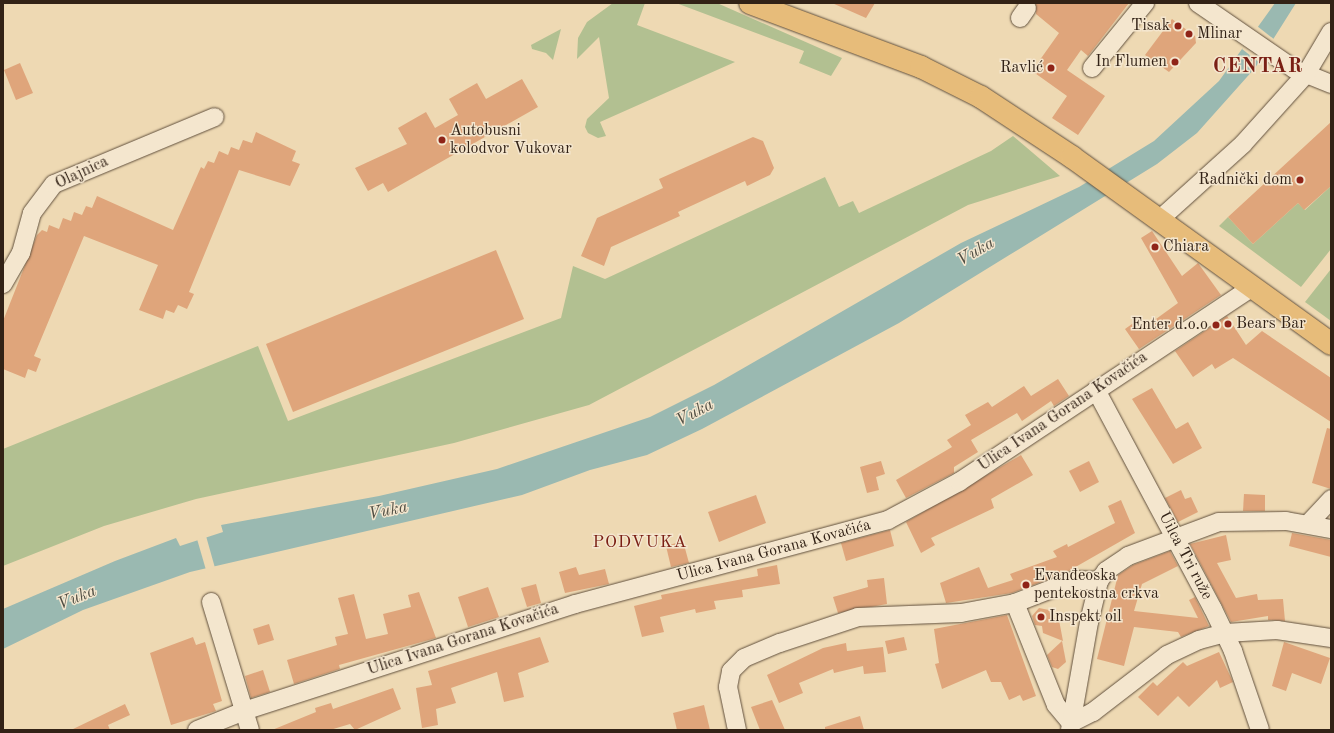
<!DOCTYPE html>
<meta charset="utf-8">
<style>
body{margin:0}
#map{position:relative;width:1334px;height:733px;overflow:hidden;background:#eed9b3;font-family:"Old Standard TT",serif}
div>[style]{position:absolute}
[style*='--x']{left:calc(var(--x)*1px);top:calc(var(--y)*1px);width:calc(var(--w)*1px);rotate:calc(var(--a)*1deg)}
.green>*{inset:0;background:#b2c091}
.water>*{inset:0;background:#9ab9b1}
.pier>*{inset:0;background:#eed9b3}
.building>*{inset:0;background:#dfa57b}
.roads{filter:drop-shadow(0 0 1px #61503d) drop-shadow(0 0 1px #61503d)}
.street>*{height:18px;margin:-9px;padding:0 9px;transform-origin:9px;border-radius:9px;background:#f4e6ce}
.primary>*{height:22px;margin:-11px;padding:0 11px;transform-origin:11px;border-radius:11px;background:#e7bc7a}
.dots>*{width:11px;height:11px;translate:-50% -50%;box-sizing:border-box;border:2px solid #f4e6ce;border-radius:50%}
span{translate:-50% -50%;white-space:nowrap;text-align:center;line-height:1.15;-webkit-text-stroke:3px #f4e6ce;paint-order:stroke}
.poi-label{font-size:16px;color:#322216}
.right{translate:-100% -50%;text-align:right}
.left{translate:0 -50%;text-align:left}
.street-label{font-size:16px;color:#322216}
.water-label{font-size:17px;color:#514f44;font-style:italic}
.neighbourhood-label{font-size:17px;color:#7a1f14;letter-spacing:1px}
.district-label{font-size:20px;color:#7a1f14;font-weight:700;letter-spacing:1px}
.frame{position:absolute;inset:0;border:4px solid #322216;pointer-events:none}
</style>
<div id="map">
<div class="green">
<div style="clip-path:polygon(613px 3px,645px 3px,637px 25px,735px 62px,600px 122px,606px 136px,598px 138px,588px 133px,585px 127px,587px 119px,609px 98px,599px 37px,577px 59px,578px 38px,587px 22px)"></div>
<div style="clip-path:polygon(676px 3px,717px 3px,842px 58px,831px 76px,799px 63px,804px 51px)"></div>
<div style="clip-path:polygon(561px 29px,553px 60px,546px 53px,532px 49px,531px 45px)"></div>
<div style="clip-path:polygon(1013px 136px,1060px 176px,968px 205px,589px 405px,454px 443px,196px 499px,104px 526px,3px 566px,3px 449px,258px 346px,288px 421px,561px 318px,573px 266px,605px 279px,825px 177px,839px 207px,853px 201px,859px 213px,991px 151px)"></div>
<div style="clip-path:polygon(1331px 186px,1331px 249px,1301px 287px,1219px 226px,1228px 217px,1253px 244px,1298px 203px,1305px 210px)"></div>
<div style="clip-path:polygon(1331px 269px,1331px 321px,1305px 302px)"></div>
</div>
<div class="water">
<div style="clip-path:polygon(1275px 3px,1296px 3px,1255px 68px,1197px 133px,1157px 164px,899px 323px,702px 429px,647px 455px,590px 470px,522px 495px,190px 572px,83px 610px,3px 649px,3px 609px,115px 561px,176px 538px,180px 546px,223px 532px,221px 525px,379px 496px,497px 469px,650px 417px,714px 385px,961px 243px,1079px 187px,1154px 141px,1219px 81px)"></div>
</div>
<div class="pier">
<div style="clip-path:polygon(1257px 26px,1275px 40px,1260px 63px,1242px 49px)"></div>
<div style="clip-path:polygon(206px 536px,215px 568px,206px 570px,197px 539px)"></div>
</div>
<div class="building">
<div style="clip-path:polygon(832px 3px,875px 3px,866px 18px)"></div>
<div style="clip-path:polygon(1036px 3px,1129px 3px,1088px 56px,1081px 50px,1067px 70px,1105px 96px,1078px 135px,1052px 118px,1067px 96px,1032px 71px,1059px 33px,1036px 14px)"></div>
<div style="clip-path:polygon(1172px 19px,1195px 36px,1196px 43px,1169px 72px,1145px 55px)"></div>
<div style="clip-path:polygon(20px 63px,33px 93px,16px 100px,4px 70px)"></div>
<div style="clip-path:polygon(522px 79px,538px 107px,388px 192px,383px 183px,368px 191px,355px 168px,407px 144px,398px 128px,426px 112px,435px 128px,458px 115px,449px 99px,477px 83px,486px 99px)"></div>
<div style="clip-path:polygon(1331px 122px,1331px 186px,1304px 210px,1298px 203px,1253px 244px,1228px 217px)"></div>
<div style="clip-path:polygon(256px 132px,296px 151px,292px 161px,300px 164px,290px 186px,239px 170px,189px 292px,194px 294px,187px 309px,178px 305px,174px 313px,166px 310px,163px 319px,139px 310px,158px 265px,84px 236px,34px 356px,41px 359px,36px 372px,28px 369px,25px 378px,3px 369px,3px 321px,37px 235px,42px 230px,47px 232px,49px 225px,59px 229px,63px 218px,71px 221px,74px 212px,82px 215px,86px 206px,92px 208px,97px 196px,173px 230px,201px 167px,204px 169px,208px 161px,214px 163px,219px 151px,228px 155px,231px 147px,239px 150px,243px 140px,252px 143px)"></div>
<div style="clip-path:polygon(753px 137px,763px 141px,774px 168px,770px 175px,747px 186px,745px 181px,678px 212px,680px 216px,611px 247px,604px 266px,581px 256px,597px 218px,663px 188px,659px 179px)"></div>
<div style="clip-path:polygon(1152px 231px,1182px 276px,1198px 263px,1221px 295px,1139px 349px,1125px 329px,1139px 319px,1145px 327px,1178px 303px,1141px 238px)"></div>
<div style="clip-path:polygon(496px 250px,524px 319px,293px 412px,266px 344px)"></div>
<div style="clip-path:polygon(1227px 316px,1246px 345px,1262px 331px,1331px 378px,1331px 422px,1233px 358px,1215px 369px,1212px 364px,1193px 377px,1175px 351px)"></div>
<div style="clip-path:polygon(1058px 379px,1069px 396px,1054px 406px,1051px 401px,1022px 421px,1017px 413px,971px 440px,978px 452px,954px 467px,954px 473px,906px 498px,896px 480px,952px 447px,947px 440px,971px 425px,965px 415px,988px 402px,992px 407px,1024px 386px,1031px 396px)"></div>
<div style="clip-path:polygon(1152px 388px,1176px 429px,1188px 422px,1202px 448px,1173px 464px,1132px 399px)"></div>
<div style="clip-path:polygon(1327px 428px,1331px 429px,1331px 489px,1312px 483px)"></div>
<div style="clip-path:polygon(1021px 455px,1033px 475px,991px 499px,994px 508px,931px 538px,935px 545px,921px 553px,906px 522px)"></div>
<div style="clip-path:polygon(881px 461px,885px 474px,876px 477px,879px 490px,867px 493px,860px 467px)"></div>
<div style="clip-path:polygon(1089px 461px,1099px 482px,1080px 492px,1069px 471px)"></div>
<div style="clip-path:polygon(1181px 490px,1185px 499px,1191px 497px,1198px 512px,1178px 522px,1165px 498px)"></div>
<div style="clip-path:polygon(1244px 494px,1265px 495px,1265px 511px,1243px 511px)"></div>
<div style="clip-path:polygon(756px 495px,766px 523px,719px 542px,708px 512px)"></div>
<div style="clip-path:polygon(1121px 500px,1135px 533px,1065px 573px,1012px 593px,946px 603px,940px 583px,979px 567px,988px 588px,1013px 580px,1010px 574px,1057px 557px,1053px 551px,1067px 544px,1068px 547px,1115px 523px,1108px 506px)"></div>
<div style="clip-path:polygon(890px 530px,894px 546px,846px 561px,841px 543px)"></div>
<div style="clip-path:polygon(1292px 533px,1331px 540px,1331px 557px,1289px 546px)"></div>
<div style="clip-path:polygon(1226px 535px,1231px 560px,1217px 563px,1236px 598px,1257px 594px,1258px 600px,1283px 599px,1285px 621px,1268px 620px,1268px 616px,1231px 622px,1190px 544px)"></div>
<div style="clip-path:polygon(683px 541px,689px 563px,671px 567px,666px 546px)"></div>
<div style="clip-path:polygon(1170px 551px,1178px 566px,1142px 584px,1134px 611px,1198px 618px,1189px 600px,1195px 597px,1209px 626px,1181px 637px,1178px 632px,1134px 627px,1124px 666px,1097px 659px,1118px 575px,1133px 565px)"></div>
<div style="clip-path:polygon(777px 565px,780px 584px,742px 590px,743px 597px,714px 601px,716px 609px,696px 613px,695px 609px,660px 617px,664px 632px,642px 637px,634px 606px,662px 599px,661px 595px,758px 576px,757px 569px)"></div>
<div style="clip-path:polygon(576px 567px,579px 575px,605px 569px,609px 584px,565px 593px,559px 572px)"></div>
<div style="clip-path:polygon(884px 578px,887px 604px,838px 613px,833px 597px,868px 587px,867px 580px)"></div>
<div style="clip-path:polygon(536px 584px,541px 603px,527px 607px,521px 588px)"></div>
<div style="clip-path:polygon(488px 587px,499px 617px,468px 627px,458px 597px)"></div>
<div style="clip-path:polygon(419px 592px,436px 638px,339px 665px,340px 669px,294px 684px,287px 660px,337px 645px,335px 637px,348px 634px,338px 598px,354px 594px,366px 639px,388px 634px,383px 614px,411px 607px,408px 595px)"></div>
<div style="clip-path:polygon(1039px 608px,1049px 610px,1051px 617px,1059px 620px,1063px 641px,1043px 633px,1042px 626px,1035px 625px,1032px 616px)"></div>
<div style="clip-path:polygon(1007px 615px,1036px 696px,1023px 701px,1020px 695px,1009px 700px,1001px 682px,991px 682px,986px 670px,942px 689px,935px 664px,939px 663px,934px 629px)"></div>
<div style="clip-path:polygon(269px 624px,274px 640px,258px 645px,253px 629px)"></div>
<div style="clip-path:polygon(193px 637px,196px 645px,205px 642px,222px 701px,213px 704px,216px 711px,171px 725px,150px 653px)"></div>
<div style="clip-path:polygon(540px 637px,549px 662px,518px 673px,524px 697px,504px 702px,497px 672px,451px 688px,456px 703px,436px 709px,438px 725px,422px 728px,416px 688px,432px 685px,428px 671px)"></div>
<div style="clip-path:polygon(904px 637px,907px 650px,888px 654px,885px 641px)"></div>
<div style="clip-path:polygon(1062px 641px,1066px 662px,1058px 669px,1052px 667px,1047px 655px)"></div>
<div style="clip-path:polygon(1284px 642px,1330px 658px,1321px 684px,1292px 673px,1286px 691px,1272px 686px)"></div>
<div style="clip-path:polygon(846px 643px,847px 651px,883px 647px,886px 672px,864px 674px,863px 666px,834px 673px,833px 669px,799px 683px,803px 693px,779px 703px,767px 675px,823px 648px)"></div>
<div style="clip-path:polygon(1219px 652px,1233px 682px,1220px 688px,1217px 680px,1189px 707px,1178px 696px,1158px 716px,1138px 697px,1153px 682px,1157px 686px,1183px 662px,1187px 666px)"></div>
<div style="clip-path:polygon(263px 670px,270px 692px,251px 698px,245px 676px)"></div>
<div style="clip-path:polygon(393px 688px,401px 709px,355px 730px,350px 724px,330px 730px,272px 730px,316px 712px,315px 708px,331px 703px,333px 709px)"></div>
<div style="clip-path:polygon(772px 700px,785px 730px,760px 730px,751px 707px)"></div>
<div style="clip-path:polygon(125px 704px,130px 715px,108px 725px,110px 730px,71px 730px)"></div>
<div style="clip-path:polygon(704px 705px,710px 730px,677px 730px,673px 713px)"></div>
<div style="clip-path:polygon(860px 716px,864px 730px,825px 730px,825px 727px)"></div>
</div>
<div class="roads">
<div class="street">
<div style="--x:1198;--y:3;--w:116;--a:34.5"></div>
<div style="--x:1294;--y:69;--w:40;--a:22"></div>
<div style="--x:1020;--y:18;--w:12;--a:-55"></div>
<div style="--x:1092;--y:68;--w:84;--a:-50.8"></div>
<div style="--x:1159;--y:220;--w:113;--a:-42.1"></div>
<div style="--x:1243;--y:144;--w:94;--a:-48"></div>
<div style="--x:1306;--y:74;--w:49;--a:-59.2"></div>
<div style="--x:3;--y:284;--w:36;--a:-60"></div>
<div style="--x:21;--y:253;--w:41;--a:-74.6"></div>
<div style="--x:32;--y:213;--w:36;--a:-53"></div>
<div style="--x:54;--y:184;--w:174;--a:-22.6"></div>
<div style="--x:1096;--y:390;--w:248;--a:61.9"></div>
<div style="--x:1213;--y:609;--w:47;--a:64.5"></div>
<div style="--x:1233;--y:651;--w:83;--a:71.1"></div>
<div style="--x:1309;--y:523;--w:33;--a:-47"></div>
<div style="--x:211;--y:602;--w:134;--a:73.1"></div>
<div style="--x:1015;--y:603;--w:110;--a:68.1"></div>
<div style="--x:1056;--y:705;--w:23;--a:50"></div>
<div style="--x:1071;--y:723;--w:25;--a:-27"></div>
<div style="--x:1093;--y:712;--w:93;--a:-37.6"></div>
<div style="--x:1167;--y:655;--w:35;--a:-25"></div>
<div style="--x:1199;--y:640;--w:27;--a:-15"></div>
<div style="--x:1225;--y:633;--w:52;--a:-3.3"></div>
<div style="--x:1277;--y:630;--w:55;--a:8.4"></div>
<div style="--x:197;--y:730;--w:54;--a:-21.8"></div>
<div style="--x:247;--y:710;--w:345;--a:-17.9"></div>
<div style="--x:575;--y:604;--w:324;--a:-15"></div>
<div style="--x:888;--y:520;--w:81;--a:-28.2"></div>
<div style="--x:959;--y:482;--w:352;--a:-33.6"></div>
<div style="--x:737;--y:730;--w:44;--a:-101.8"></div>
<div style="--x:728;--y:687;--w:16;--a:-79"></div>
<div style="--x:731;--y:671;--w:18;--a:-45"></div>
<div style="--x:744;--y:658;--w:39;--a:-23"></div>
<div style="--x:780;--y:643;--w:82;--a:-18.4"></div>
<div style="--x:858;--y:617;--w:103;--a:-2.2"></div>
<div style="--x:961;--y:613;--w:55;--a:-10.5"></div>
<div style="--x:1015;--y:603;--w:64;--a:-21"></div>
<div style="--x:1075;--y:580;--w:24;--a:2"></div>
<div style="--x:1070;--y:730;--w:110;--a:-80"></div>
<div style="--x:1089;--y:622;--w:42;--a:-76.3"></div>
<div style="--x:1099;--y:581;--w:12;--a:-55"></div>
<div style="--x:1106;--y:571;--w:27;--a:-34"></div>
<div style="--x:1128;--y:556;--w:97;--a:-20.5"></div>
<div style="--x:1219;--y:522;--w:67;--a:-0.9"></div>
<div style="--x:1286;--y:521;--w:46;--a:10.1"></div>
</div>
<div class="primary">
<div style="--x:750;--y:3;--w:183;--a:20.5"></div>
<div style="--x:921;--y:67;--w:67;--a:26.6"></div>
<div style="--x:981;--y:97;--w:109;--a:33.4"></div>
<div style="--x:1072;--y:157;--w:319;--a:35.8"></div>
</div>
</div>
<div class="dots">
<div style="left:1178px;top:26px;background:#8f2418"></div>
<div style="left:1189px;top:34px;background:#8f2418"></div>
<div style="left:1175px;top:62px;background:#8f2418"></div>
<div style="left:1051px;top:68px;background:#8f2418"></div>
<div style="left:442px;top:140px;background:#8f2418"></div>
<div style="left:1300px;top:180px;background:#8f2418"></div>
<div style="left:1155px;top:247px;background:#8f2418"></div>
<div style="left:1228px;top:324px;background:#8f2418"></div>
<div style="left:1216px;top:325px;background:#8f2418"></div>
<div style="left:1026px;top:585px;background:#8f2418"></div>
<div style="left:1041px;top:617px;background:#8f2418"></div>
</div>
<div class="poi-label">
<span class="right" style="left:1170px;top:26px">Tisak</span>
<span class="left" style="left:1197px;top:34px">Mlinar</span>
<span class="right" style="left:1167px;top:62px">In Flumen</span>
<span class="right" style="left:1043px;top:68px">Ravlić</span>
<span class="left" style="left:450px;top:140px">Autobusni<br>kolodvor Vukovar</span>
<span class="right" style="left:1292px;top:180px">Radnički dom</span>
<span class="left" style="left:1163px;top:247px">Chiara</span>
<span class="left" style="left:1236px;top:324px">Bears Bar</span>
<span class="right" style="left:1208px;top:325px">Enter d.o.o</span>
<span class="left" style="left:1034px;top:585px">Evanđeoska<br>pentekostna crkva</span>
<span class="left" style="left:1049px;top:617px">Inspekt oil</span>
</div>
<div class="street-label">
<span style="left:82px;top:173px;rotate:-25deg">Olajnica</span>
<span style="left:1063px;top:412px;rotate:-34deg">Ulica Ivana Gorana Kovačića</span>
<span style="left:774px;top:551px;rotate:-15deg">Ulica Ivana Gorana Kovačića</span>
<span style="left:1185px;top:556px;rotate:62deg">Uilca Tri ruže</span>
<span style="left:463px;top:640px;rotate:-18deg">Ulica Ivana Gorana Kovačića</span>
</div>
<div class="water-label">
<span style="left:976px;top:252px;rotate:-30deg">Vuka</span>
<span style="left:695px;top:413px;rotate:-28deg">Vuka</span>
<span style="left:388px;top:511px;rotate:-11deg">Vuka</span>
<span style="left:77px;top:598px;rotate:-22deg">Vuka</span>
</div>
<div class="neighbourhood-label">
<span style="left:640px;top:543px">PODVUKA</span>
</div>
<div class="district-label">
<span style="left:1258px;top:67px">CENTAR</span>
</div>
<div class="frame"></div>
</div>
